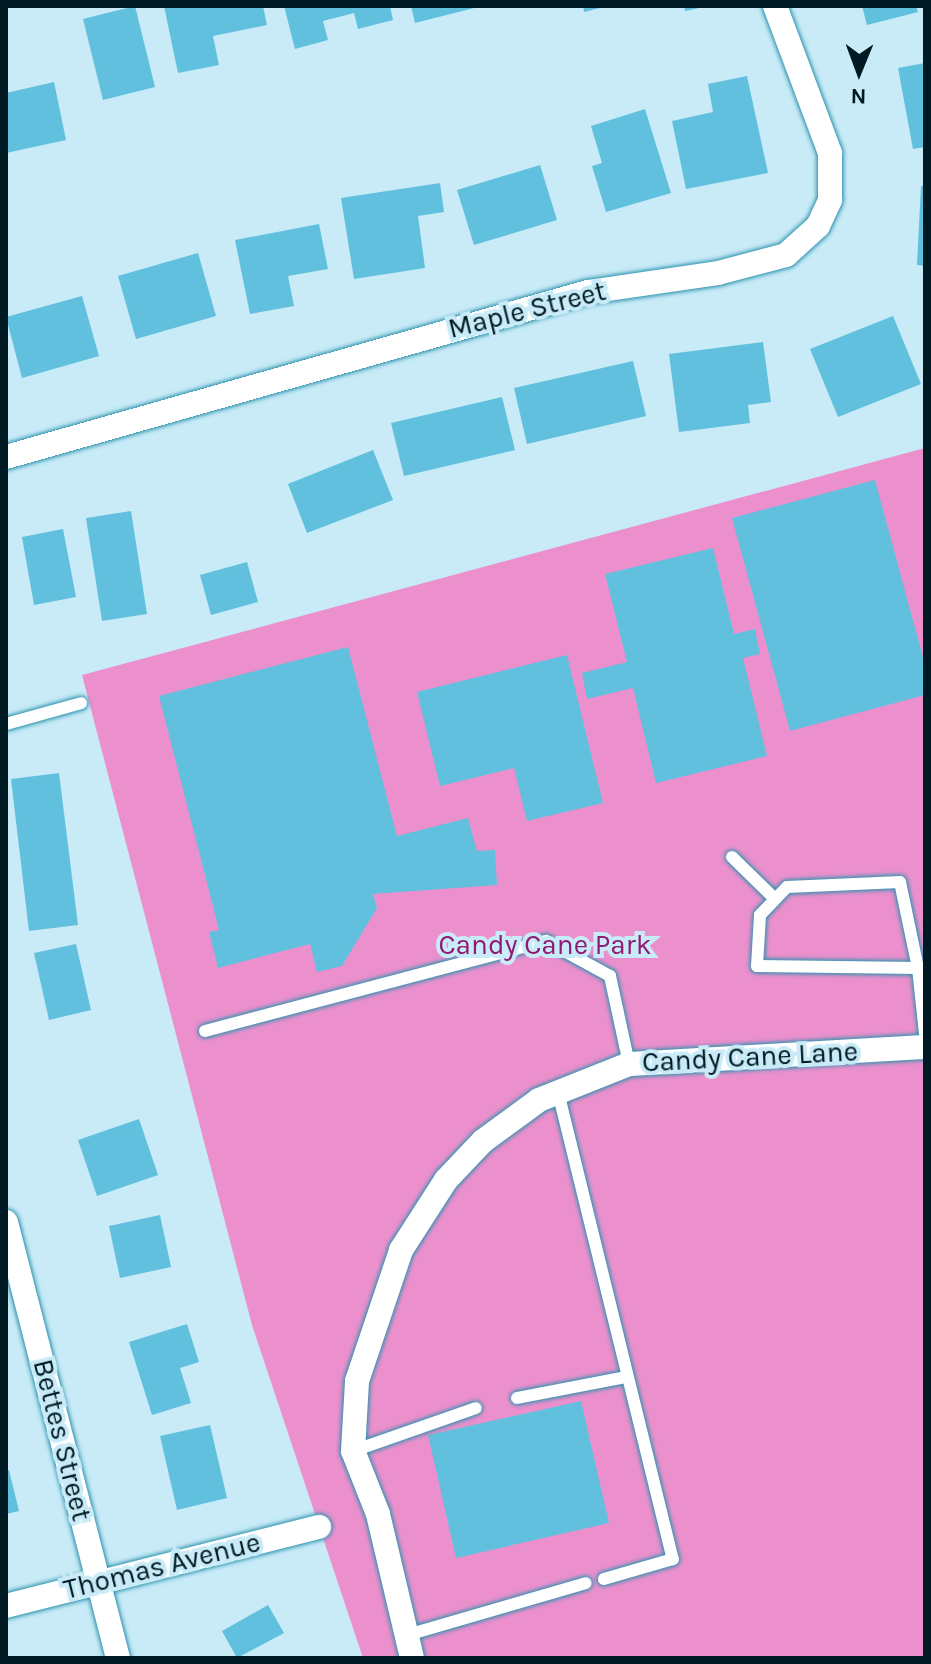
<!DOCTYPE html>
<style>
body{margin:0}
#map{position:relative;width:931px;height:1664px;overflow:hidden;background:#c8ebf7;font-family:Karla,sans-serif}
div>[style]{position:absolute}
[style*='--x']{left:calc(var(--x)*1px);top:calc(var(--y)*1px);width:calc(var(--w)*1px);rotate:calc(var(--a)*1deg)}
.green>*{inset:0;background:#ec90cd}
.building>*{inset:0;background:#61c0dd}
.roads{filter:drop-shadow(0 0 2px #2c92ae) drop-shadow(0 0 2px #2c92ae)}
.service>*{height:12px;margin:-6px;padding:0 6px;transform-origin:6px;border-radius:6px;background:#fff}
.minor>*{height:24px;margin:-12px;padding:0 12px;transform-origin:12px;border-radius:12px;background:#fff}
span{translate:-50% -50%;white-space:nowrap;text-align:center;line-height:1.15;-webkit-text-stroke:8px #c8ebf7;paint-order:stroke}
.street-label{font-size:28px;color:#001a23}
.park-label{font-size:28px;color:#911973}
.frame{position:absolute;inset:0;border:8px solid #001a23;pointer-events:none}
.north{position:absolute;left:819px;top:32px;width:80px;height:80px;-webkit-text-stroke:6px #c8ebf7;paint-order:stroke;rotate:181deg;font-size:22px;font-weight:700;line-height:32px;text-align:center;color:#001a23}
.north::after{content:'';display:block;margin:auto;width:28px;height:36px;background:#001a23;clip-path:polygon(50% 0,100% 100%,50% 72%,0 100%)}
</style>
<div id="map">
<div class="green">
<div style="clip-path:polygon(925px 448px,925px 1658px,363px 1658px,252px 1325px,82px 675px)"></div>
</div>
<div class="building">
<div style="clip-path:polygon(135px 6px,155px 87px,103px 100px,83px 19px)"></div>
<div style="clip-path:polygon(164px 6px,263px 6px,267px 25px,213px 36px,219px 65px,178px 73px)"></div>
<div style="clip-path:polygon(284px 6px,390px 6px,393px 20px,358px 29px,354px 13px,323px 21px,328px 40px,295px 49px)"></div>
<div style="clip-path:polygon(411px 6px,478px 6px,478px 7px,415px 23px)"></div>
<div style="clip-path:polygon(583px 6px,604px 6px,604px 7px,584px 12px)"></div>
<div style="clip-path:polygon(684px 6px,704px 6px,704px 7px,685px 11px)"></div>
<div style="clip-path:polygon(862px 6px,916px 6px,918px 12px,867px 25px)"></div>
<div style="clip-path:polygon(925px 63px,925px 147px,913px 149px,898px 68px)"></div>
<div style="clip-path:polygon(747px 76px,768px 173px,686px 189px,672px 121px,713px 112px,708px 84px)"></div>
<div style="clip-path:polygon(54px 82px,66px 140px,6px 153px,6px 93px)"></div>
<div style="clip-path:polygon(645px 109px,671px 193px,606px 212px,592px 166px,602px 163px,591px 126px)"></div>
<div style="clip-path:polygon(540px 165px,557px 220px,474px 245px,457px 190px)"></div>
<div style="clip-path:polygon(440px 183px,444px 212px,418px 216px,425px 268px,354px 279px,341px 198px)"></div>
<div style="clip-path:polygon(921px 186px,925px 186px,925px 266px,917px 265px)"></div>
<div style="clip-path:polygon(319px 224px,328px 269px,288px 276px,294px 306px,250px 314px,235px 240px)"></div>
<div style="clip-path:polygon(198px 253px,216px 316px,136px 339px,118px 276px)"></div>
<div style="clip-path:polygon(82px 296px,99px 356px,22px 378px,6px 317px)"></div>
<div style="clip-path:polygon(893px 316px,921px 384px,838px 417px,810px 349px)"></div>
<div style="clip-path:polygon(763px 342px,771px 402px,748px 405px,750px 423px,679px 432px,669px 354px)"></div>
<div style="clip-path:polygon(633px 361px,646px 416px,527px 444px,514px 388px)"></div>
<div style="clip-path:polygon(502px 397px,515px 450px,404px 476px,391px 423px)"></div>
<div style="clip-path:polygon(373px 450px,393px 500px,307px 533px,288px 484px)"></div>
<div style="clip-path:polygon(875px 480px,925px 665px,925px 695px,790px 731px,732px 518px)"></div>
<div style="clip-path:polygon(131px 511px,147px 614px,102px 621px,86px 518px)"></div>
<div style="clip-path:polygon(63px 529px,76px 597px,34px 605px,22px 537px)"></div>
<div style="clip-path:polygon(713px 548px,734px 634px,755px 629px,760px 654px,743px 658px,767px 756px,656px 783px,633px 688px,587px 699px,582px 673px,627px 662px,605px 574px)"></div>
<div style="clip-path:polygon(247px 562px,258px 602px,211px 615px,200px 575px)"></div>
<div style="clip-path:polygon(348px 647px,397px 836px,468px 818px,477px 851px,495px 850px,497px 885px,373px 894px,377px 908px,342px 966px,317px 972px,310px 944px,218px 968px,209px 932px,219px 930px,159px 696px)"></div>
<div style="clip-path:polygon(567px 655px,603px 803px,527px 821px,514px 768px,440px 786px,417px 692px)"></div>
<div style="clip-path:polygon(59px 773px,78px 925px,29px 931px,11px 779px)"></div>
<div style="clip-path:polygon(76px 944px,91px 1010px,49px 1020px,34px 953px)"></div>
<div style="clip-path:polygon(139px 1119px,158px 1175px,97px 1196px,78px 1140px)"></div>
<div style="clip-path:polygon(160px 1215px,171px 1267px,120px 1278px,109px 1226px)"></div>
<div style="clip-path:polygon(187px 1324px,199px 1362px,180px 1368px,191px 1403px,152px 1415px,129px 1342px)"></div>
<div style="clip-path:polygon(581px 1401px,609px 1523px,456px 1558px,428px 1435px)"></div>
<div style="clip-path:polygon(210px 1425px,227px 1498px,177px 1510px,160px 1436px)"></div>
<div style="clip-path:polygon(9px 1470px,19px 1511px,6px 1514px,6px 1471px)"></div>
<div style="clip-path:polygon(268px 1605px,284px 1633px,237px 1658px,222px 1631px)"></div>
</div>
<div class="roads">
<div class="service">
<div style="--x:6;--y:724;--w:78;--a:-15.6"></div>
<div style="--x:732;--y:857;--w:60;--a:44.3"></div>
<div style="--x:918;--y:968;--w:161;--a:-179.3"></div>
<div style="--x:757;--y:966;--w:51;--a:-86.6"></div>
<div style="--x:760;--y:915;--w:39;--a:-46"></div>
<div style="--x:787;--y:887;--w:113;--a:-2.5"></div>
<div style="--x:900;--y:882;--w:88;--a:78.2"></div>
<div style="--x:918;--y:968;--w:66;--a:83.9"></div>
<div style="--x:205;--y:1031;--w:353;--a:-14.8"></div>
<div style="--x:546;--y:941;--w:73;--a:28.7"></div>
<div style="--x:610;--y:976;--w:90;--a:77.8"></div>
<div style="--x:558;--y:1092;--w:481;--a:76.2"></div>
<div style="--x:673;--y:1559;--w:72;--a:163.8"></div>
<div style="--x:517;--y:1398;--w:111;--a:-10.9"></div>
<div style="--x:353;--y:1451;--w:130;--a:-19.3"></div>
<div style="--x:407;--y:1635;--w:186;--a:-16.2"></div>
</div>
<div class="minor">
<div style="--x:6;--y:457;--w:605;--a:-15.83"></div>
<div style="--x:588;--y:292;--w:131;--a:-8.3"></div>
<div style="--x:718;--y:273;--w:70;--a:-14.8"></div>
<div style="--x:786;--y:255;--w:43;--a:-42.2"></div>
<div style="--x:818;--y:226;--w:29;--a:-65"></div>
<div style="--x:830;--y:200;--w:47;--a:-90"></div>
<div style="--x:830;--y:153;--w:157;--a:-110.5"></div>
<div style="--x:6;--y:1222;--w:450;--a:75.6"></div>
<div style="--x:6;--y:1606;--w:323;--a:-14.2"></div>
<div style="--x:412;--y:1658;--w:148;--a:-103.3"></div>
<div style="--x:378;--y:1514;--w:68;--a:-111.6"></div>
<div style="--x:353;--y:1451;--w:70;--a:-86.7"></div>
<div style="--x:357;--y:1381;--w:138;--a:-71.4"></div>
<div style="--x:401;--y:1250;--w:83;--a:-57.3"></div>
<div style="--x:446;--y:1180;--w:54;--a:-46.5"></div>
<div style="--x:483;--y:1141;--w:69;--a:-36.2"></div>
<div style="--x:539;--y:1100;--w:97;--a:-21.8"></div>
<div style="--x:629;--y:1064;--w:296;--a:-3.3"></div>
</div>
</div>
<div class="street-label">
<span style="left:527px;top:310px;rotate:-14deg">Maple Street</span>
<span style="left:750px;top:1057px;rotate:-3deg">Candy Cane Lane</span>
<span style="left:62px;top:1440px;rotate:76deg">Bettes Street</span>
<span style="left:162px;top:1566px;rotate:-14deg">Thomas Avenue</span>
</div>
<div class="park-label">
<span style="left:545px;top:945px">Candy Cane Park</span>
</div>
<div class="frame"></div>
<div class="north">N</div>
</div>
